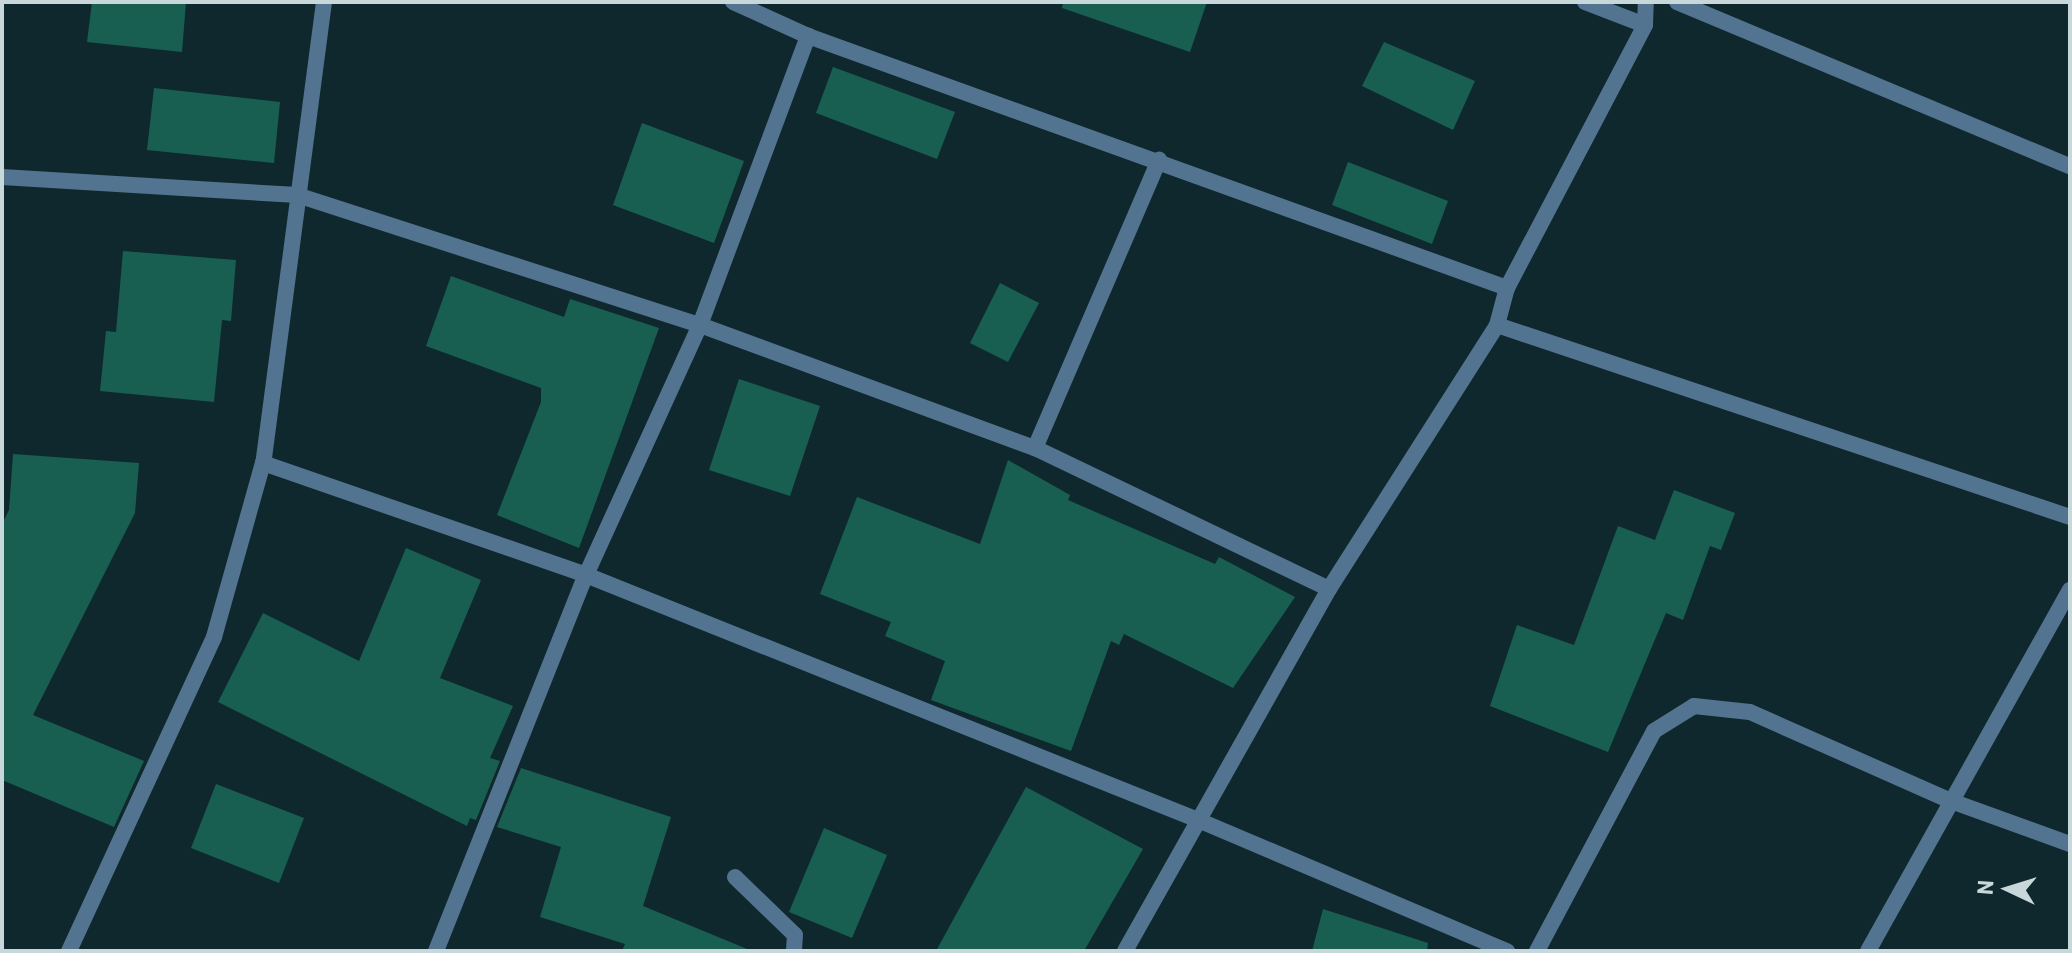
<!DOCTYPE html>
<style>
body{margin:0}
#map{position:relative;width:2072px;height:953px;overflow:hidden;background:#0f282d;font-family:Barlow,sans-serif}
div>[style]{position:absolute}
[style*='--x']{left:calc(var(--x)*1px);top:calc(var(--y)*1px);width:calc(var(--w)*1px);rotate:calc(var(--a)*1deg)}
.building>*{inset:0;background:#195f51}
.minor>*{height:16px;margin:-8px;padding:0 8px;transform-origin:8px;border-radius:8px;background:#527490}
span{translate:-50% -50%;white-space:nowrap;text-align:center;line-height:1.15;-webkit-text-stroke:7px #0f282d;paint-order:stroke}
.frame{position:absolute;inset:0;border:4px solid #c8d7d9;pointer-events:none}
.north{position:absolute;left:1968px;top:849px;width:80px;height:80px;-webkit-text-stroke:6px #0f282d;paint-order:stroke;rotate:274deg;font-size:22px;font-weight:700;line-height:32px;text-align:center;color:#c8d7d9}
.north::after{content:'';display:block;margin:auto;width:28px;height:36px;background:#c8d7d9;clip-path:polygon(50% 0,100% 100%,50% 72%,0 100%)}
</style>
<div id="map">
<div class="building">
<div style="clip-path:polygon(92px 2px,186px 2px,182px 52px,87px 42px)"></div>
<div style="clip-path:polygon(1063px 2px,1207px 2px,1190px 52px,1062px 8px)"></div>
<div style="clip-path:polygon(1384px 42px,1475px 81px,1453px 130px,1362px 86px)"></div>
<div style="clip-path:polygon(833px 67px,955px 112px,937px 159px,816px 113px)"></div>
<div style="clip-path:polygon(154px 88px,280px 102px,274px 163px,147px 150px)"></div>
<div style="clip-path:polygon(642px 123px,744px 161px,714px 243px,613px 205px)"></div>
<div style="clip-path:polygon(1348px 162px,1448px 201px,1432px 244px,1332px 205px)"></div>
<div style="clip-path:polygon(123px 251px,236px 260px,231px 321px,222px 320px,214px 402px,100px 391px,106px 331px,116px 332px)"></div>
<div style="clip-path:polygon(451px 276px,564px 317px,570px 299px,659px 328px,579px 548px,497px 515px,541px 402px,541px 388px,426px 346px)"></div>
<div style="clip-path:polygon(1000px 283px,1039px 303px,1008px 362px,970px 343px)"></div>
<div style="clip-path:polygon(739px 379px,820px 406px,790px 496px,709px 470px)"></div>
<div style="clip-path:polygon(13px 454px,139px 463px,135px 513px,33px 715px,144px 761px,114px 827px,2px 780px,2px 524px,9px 510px)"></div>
<div style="clip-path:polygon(1008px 460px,1070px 495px,1068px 500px,1215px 564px,1219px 557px,1295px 597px,1233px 688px,1124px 634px,1119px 645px,1111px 641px,1071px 751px,931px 700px,945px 661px,885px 636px,891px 622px,820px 594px,857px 497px,980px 544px)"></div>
<div style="clip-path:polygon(1674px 490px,1735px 513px,1721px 550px,1710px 546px,1683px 620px,1666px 613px,1608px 752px,1490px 706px,1517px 625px,1574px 645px,1618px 526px,1655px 540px)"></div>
<div style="clip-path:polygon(406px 548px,481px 580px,440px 678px,513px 706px,490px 758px,500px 761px,476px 820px,470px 818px,467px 826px,218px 702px,263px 613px,359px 661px)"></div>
<div style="clip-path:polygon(521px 768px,671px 817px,643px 906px,752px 951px,622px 951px,625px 944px,540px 917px,561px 847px,497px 827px)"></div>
<div style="clip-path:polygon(216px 784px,304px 818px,279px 883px,191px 848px)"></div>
<div style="clip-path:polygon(1026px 787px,1143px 849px,1084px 951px,936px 951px)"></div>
<div style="clip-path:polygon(824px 828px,887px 855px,852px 938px,789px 912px)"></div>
<div style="clip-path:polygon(1323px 909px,1428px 943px,1427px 951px,1312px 951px)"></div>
</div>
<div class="minor">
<div style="--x:324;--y:2;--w:465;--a:97.5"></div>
<div style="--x:263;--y:463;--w:342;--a:19.1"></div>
<div style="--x:586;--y:575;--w:659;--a:21.82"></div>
<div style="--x:1198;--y:820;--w:336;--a:23"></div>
<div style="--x:733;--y:2;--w:82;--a:24.4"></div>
<div style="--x:808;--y:36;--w:743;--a:19.82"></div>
<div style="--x:1585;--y:2;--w:64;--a:21"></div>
<div style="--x:1677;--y:2;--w:426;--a:22.7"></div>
<div style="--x:2;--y:177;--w:296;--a:3.5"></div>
<div style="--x:297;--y:195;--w:423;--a:17.9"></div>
<div style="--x:700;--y:325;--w:357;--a:20.2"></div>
<div style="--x:1035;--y:448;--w:326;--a:25.6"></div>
<div style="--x:1497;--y:325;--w:38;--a:-75"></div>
<div style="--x:1507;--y:288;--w:297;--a:-62.3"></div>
<div style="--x:1645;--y:25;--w:23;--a:-88"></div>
<div style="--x:1035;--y:448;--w:314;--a:-66.7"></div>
<div style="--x:735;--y:877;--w:83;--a:44"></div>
<div style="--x:795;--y:935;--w:16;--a:94"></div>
<div style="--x:69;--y:951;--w:346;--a:-65.2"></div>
<div style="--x:214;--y:637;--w:181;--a:-74.3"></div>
<div style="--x:436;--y:951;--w:405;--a:-68.3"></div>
<div style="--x:586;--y:575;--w:275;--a:-65.5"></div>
<div style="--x:700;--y:325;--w:309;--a:-69.5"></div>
<div style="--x:1125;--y:951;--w:416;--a:-60.6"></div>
<div style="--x:1329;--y:589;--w:313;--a:-57.5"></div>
<div style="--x:1497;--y:325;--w:604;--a:18.52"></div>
<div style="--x:1537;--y:951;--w:249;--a:-62"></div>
<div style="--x:1654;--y:731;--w:47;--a:-32"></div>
<div style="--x:1694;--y:706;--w:56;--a:6.1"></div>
<div style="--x:1750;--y:712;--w:220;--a:23.9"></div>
<div style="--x:1951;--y:801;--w:127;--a:19.9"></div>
<div style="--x:1868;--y:951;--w:414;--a:-60.8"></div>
</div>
<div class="frame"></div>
<div class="north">N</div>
</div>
